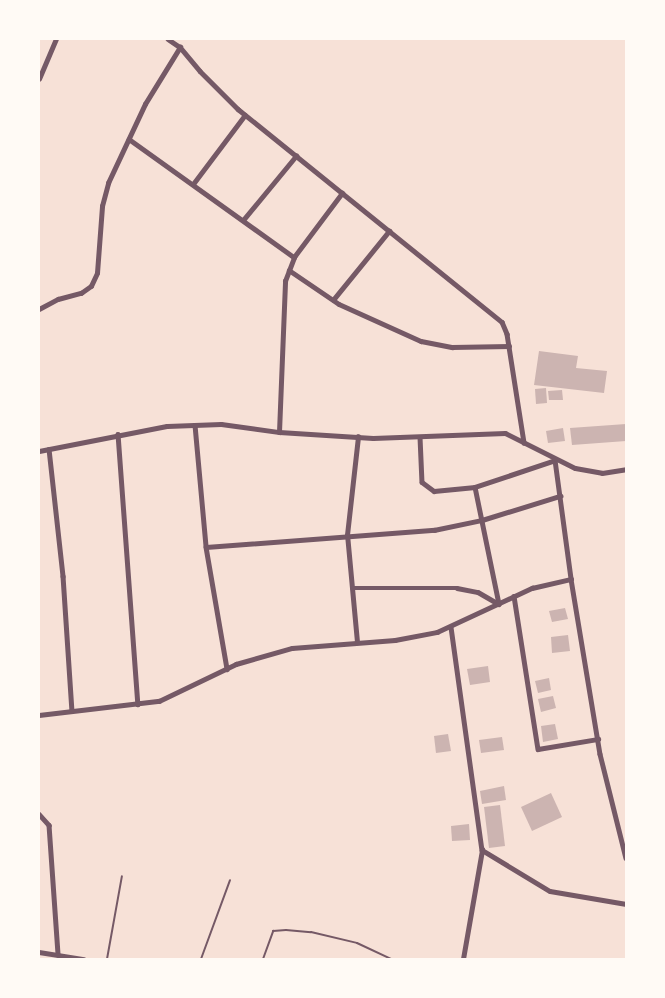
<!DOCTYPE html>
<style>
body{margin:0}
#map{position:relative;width:665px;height:998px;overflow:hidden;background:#f7e1d7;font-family:Roboto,sans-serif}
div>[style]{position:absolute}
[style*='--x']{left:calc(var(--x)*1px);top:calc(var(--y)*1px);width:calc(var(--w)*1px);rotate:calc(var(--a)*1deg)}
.building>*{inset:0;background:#ccb4b1}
.service>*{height:2px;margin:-1px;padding:0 1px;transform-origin:1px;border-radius:1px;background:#755966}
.minor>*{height:4.5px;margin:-2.25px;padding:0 2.25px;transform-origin:2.25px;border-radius:2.25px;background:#755966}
.tertiary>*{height:5px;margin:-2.5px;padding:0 2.5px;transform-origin:2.5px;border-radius:2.5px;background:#755966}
span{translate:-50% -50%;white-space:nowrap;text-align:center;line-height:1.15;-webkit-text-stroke:6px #fffaf5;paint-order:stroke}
.frame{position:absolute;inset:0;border:40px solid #fffaf5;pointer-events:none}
</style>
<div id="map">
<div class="building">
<div style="clip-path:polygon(539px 351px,578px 356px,576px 368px,607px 371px,604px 393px,534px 385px)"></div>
<div style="clip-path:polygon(546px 388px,547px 403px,536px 404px,535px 389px)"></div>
<div style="clip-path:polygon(562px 390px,563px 400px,549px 400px,548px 391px)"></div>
<div style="clip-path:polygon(626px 424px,626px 441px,572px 445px,570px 428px)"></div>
<div style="clip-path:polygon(563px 428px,565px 441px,548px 443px,546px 431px)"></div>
<div style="clip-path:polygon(565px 608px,568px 619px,552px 622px,549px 611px)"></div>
<div style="clip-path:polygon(568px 635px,570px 651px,552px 653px,551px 637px)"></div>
<div style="clip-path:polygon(488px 666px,490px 682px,470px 685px,467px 669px)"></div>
<div style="clip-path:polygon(549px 678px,551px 690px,538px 693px,535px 681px)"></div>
<div style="clip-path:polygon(553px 696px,556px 708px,541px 712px,538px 699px)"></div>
<div style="clip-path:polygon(555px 724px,558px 739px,543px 742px,541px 726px)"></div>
<div style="clip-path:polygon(448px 734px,451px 751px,436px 753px,434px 736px)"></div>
<div style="clip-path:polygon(502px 737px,504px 750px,481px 753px,479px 740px)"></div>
<div style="clip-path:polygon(504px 786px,506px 800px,482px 804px,480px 791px)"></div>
<div style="clip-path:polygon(551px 793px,562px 817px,532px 831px,521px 807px)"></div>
<div style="clip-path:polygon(500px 805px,505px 846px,489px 848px,484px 807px)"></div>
<div style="clip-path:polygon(469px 824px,470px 840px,452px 841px,451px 826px)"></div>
</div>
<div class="service">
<div style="--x:107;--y:959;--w:84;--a:-79.8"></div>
<div style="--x:201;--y:959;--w:84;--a:-69.8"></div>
<div style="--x:263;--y:959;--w:30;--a:-70"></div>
<div style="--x:273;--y:931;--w:13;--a:-4"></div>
<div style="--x:286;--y:930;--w:25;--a:5"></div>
<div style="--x:311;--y:932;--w:47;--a:13.4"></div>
<div style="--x:357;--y:943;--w:38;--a:25"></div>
</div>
<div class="minor">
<div style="--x:168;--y:39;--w:14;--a:34"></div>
<div style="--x:180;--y:47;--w:31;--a:50"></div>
<div style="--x:200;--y:71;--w:54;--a:45"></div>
<div style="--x:238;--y:109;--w:339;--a:38.9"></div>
<div style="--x:502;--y:322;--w:13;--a:67"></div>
<div style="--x:507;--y:334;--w:110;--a:81.1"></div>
<div style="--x:39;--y:79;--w:43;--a:-67"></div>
<div style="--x:129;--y:139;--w:203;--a:35.6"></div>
<div style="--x:193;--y:184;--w:86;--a:-53"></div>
<div style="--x:244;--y:219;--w:82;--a:-50.5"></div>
<div style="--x:289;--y:270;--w:60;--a:34.2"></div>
<div style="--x:339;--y:304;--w:90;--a:24.3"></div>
<div style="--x:421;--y:341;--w:32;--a:11"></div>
<div style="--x:452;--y:347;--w:57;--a:-1"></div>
<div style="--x:333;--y:300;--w:89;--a:-50.9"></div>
<div style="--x:39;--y:309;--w:21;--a:-28"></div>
<div style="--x:58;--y:299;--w:24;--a:-15"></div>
<div style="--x:81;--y:293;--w:12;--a:-35"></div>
<div style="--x:91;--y:286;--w:14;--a:-65"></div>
<div style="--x:97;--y:273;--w:67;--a:-85.7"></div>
<div style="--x:102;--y:206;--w:24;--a:-75"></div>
<div style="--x:108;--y:183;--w:87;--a:-64.9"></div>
<div style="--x:145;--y:104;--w:67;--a:-58.4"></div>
<div style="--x:195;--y:425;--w:122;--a:84.8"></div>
<div style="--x:206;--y:547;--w:124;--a:80.2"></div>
<div style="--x:279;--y:432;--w:151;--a:-87.7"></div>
<div style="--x:285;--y:281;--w:26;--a:-69"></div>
<div style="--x:294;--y:257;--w:80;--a:-53.1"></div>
<div style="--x:118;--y:434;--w:271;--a:85.8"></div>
<div style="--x:420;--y:437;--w:45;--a:87.5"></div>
<div style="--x:422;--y:482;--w:15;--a:37"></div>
<div style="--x:434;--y:491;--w:41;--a:-5.6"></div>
<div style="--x:475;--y:487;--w:84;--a:-18.6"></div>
<div style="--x:555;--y:460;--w:120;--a:82.3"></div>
<div style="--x:571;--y:579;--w:177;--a:80.6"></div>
<div style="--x:600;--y:754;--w:107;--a:76"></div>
<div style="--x:49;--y:449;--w:128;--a:83.7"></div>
<div style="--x:63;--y:576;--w:135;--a:86.2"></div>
<div style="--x:475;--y:487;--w:119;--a:78.4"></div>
<div style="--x:206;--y:547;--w:229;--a:-4.3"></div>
<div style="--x:434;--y:530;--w:49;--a:-11.8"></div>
<div style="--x:482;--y:520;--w:82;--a:-17.1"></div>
<div style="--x:352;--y:588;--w:105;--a:0"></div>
<div style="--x:457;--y:588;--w:21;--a:11"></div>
<div style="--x:478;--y:592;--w:24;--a:30"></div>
<div style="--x:514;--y:596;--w:155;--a:81.1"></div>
<div style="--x:538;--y:749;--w:61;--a:-9.5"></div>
<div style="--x:451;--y:627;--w:225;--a:82.1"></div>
<div style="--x:482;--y:850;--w:79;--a:31.1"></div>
<div style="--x:550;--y:891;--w:77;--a:9.7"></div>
<div style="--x:357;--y:642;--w:107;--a:-95.3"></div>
<div style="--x:347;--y:535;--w:99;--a:-83.6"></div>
<div style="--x:39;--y:715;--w:121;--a:-6.7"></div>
<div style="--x:159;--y:701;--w:85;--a:-25.7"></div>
<div style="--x:236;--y:664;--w:58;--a:-15.9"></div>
<div style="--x:292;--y:648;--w:103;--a:-4.4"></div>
<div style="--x:395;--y:640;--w:43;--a:-10.8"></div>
<div style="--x:437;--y:632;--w:105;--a:-24.9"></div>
<div style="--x:532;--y:588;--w:40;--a:-13"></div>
<div style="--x:39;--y:814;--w:15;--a:48"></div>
<div style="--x:49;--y:825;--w:130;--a:86"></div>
<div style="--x:39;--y:952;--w:45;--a:9"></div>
<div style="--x:463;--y:959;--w:111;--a:-80.1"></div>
</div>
<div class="tertiary">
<div style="--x:39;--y:451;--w:130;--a:-11.1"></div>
<div style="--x:167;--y:426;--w:54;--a:-2.1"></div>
<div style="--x:221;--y:424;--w:59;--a:7.9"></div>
<div style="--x:279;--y:432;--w:94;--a:3.7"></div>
<div style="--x:373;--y:438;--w:132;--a:-2.2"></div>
<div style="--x:505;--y:433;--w:78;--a:26.6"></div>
<div style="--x:575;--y:468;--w:27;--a:10"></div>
<div style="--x:602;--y:473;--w:24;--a:-9"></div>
</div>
<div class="frame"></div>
</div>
